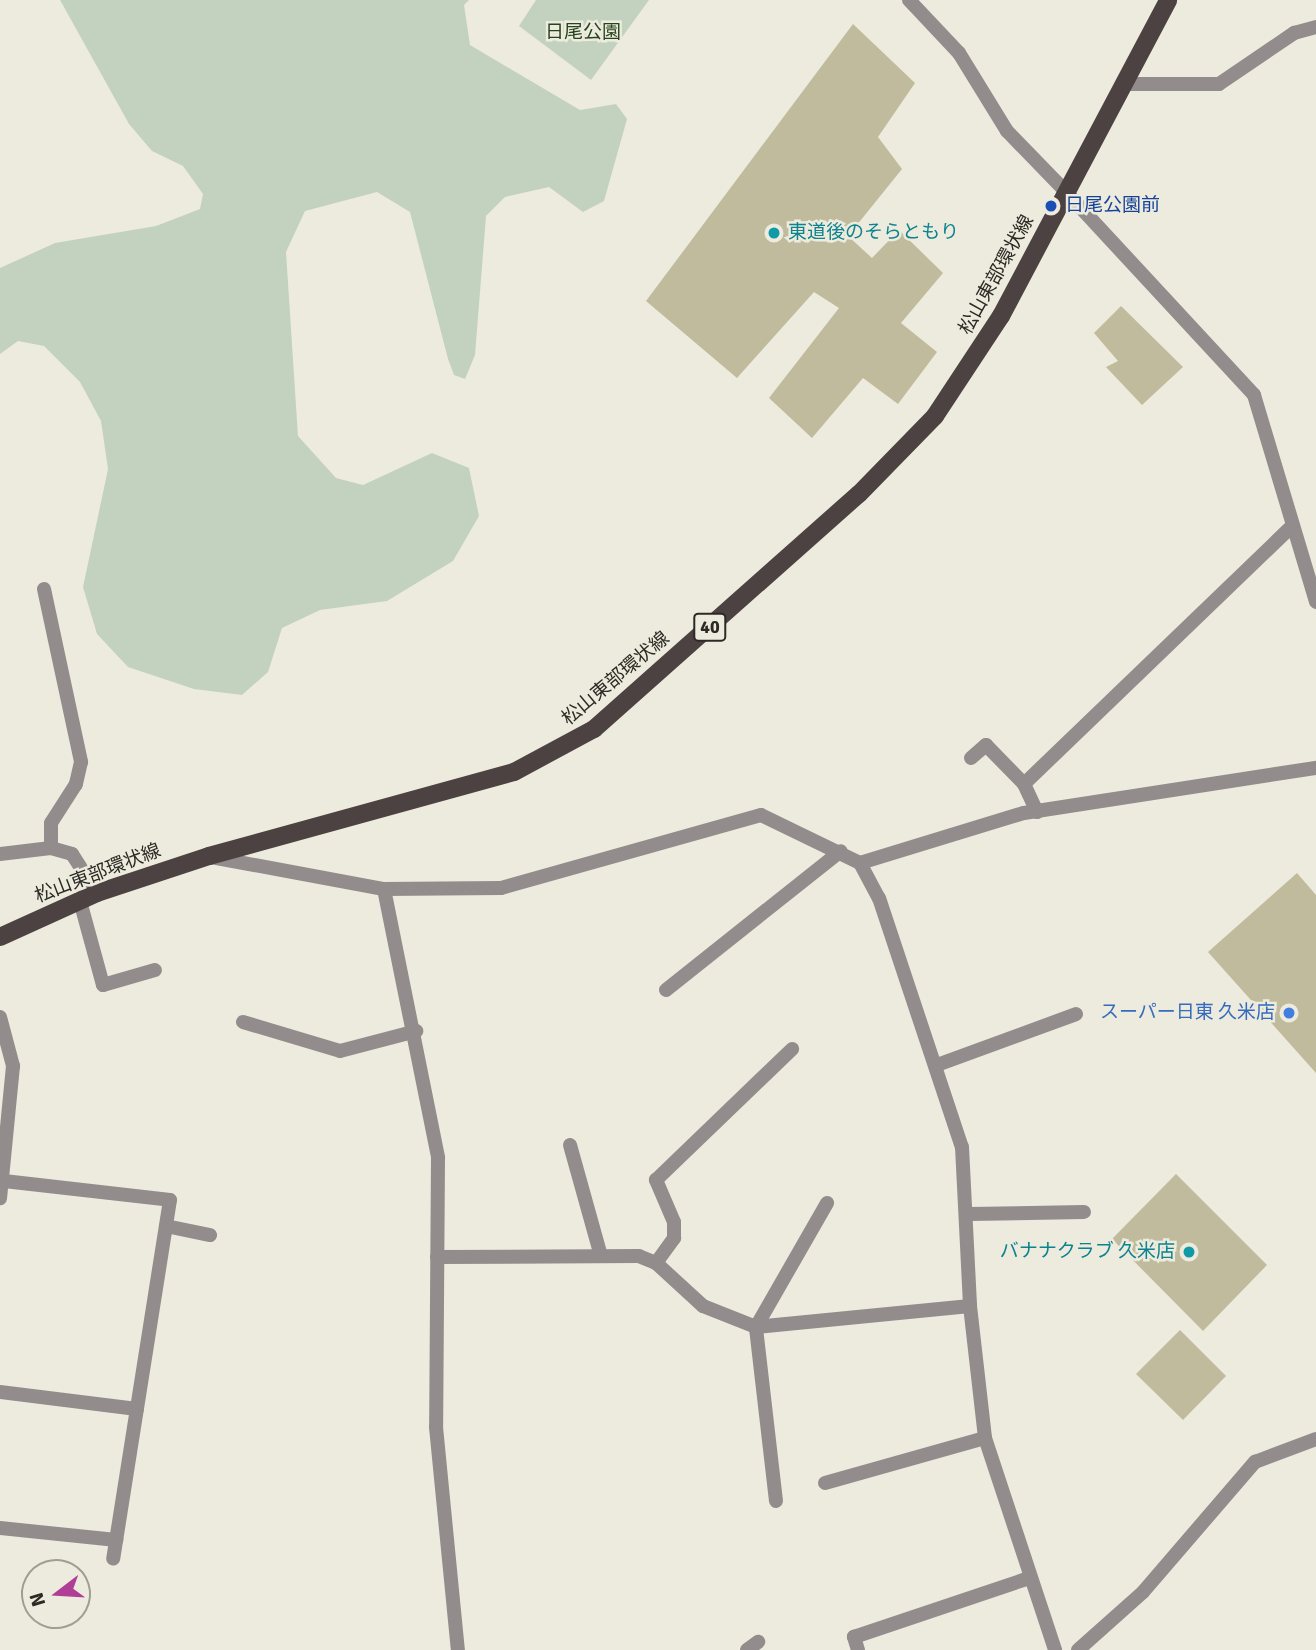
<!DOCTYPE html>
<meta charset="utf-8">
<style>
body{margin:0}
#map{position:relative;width:1316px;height:1650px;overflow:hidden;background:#edebdd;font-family:Signika,"Noto Sans JP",sans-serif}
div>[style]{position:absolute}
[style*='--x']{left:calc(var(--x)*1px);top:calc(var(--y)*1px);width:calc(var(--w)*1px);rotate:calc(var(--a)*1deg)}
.green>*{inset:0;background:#c3d2bf}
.building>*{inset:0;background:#c0bb9c}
.lane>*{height:14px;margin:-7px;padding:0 7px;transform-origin:7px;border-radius:7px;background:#938c8d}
.street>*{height:14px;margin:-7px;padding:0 7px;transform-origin:7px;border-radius:7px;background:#938c8d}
.primary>*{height:18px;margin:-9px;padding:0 9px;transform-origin:9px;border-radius:9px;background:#4d4242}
.dots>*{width:19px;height:19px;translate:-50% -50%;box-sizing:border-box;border:4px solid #edebdd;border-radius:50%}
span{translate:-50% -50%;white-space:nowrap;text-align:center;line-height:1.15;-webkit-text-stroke:5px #edebdd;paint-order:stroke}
.shield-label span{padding:2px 5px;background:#edebdd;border:2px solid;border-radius:5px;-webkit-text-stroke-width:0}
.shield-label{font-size:18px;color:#2b2a25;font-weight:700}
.park-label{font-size:19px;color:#26441d}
.transit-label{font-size:19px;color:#164399}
.left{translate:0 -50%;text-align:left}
.culture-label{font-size:19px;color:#0d838f}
.right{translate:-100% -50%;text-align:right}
.street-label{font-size:19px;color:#2b2a25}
.shop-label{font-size:19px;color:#366cbe}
.north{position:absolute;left:21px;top:1559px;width:70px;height:70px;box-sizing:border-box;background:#edebdd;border:2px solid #9f9e93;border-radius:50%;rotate:253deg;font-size:19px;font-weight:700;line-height:28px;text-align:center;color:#2b2a25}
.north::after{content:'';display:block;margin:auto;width:24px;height:32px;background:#b03d96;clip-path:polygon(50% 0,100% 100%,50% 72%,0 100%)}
</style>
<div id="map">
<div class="green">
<div style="clip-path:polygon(60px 0,469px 0,464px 5px,470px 45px,580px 110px,616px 104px,627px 119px,604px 201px,583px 212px,549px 187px,505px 197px,486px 216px,475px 355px,465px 379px,454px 375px,448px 359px,410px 212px,377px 192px,305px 211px,286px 252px,298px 436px,336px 478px,363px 485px,432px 453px,469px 468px,479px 516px,453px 561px,387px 601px,320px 610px,282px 628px,268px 672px,242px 695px,194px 689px,128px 667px,97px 634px,83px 587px,108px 469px,101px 421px,80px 382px,44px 346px,18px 341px,0 354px,0 268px,55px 243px,156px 226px,200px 209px,203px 194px,183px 166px,152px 151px,129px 124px)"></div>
<div style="clip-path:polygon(536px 0,649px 0,591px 80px,519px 26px)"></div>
</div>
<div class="building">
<div style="clip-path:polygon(853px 24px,915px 83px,878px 137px,902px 169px,848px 236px,872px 258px,899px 230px,943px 273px,901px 323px,937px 352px,898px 404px,863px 378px,812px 438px,769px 398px,839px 308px,814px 292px,737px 378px,646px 301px)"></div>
<div style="clip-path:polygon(1121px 306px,1183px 367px,1142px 405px,1106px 367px,1118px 361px,1094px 333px)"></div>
<div style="clip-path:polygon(1297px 873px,1316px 895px,1316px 1073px,1208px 952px)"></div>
<div style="clip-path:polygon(1176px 1174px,1267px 1265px,1203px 1331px,1112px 1239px)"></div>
<div style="clip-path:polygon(1180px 1330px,1226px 1376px,1183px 1420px,1136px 1374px)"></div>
</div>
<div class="lane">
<div style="--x:909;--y:0;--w:73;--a:46.7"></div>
<div style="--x:959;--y:53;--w:92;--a:58.4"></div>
<div style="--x:1007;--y:131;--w:88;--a:45.9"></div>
</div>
<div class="street">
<div style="--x:1126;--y:84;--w:93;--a:0"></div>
<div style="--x:1219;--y:84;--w:91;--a:-34.2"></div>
<div style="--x:1294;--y:33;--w:23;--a:-15"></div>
<div style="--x:1068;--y:194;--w:274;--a:47.2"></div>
<div style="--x:1254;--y:395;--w:216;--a:73.3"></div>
<div style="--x:44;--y:589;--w:177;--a:77.9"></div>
<div style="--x:81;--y:762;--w:23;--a:103"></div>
<div style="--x:76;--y:784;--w:46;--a:122.7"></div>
<div style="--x:51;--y:823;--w:25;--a:90"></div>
<div style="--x:971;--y:758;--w:20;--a:-41"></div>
<div style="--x:986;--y:745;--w:54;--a:45.7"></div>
<div style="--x:1024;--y:784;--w:31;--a:65"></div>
<div style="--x:1024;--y:784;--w:373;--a:-43.9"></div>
<div style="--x:0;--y:854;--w:51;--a:-6.7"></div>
<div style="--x:51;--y:848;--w:22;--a:16"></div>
<div style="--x:72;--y:854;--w:46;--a:57.3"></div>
<div style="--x:211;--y:857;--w:176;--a:10.5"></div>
<div style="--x:384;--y:889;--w:117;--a:-0.5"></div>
<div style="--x:501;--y:888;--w:270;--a:-15.7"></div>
<div style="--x:761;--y:815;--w:110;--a:25.9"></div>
<div style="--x:860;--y:863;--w:40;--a:62"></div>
<div style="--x:879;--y:898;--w:262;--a:71.6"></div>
<div style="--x:962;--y:1147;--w:159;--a:87.1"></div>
<div style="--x:970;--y:1306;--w:215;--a:174.4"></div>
<div style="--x:756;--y:1327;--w:57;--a:-158.4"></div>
<div style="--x:703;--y:1306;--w:64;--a:-137.5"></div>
<div style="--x:656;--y:1263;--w:18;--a:-158"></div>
<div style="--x:639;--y:1256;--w:202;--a:179.7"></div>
<div style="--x:860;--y:863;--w:171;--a:-17"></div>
<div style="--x:1024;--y:813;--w:295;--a:-8.8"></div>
<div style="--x:384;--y:889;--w:274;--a:78.6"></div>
<div style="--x:438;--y:1158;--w:269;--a:90.4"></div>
<div style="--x:436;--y:1427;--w:224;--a:84.4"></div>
<div style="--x:80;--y:901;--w:87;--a:74.7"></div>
<div style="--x:103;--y:985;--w:54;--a:-16.1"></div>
<div style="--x:666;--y:990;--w:223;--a:-38.5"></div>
<div style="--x:0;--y:1017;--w:51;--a:75.1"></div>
<div style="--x:13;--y:1066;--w:133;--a:95.6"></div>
<div style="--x:243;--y:1022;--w:101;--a:16.6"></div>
<div style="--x:340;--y:1051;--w:79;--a:-14.7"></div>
<div style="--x:937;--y:1065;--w:148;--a:-20.1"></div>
<div style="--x:570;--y:1145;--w:115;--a:74.4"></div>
<div style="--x:4;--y:1181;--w:167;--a:6.5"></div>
<div style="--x:170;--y:1200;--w:363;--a:99"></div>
<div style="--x:969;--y:1214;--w:115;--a:-1"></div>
<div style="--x:166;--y:1226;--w:45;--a:11.6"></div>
<div style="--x:656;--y:1263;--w:31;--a:-54"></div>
<div style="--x:674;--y:1238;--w:16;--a:-90"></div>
<div style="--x:674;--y:1222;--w:46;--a:-113.2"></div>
<div style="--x:656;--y:1180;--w:189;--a:-43.9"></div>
<div style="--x:970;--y:1306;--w:133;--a:83.5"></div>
<div style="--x:985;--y:1438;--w:223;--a:71.7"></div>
<div style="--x:0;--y:1392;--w:138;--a:7.1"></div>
<div style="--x:825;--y:1483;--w:166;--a:-15.7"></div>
<div style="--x:776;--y:1501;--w:175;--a:-96.6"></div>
<div style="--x:756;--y:1327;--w:143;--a:-60.2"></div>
<div style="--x:0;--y:1528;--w:117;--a:5.9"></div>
<div style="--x:747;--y:1650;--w:14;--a:-36"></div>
<div style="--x:858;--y:1650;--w:14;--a:-107"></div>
<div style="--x:854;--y:1637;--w:185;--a:-18.6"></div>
<div style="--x:1078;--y:1650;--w:87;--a:-41.7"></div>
<div style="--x:1143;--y:1592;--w:172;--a:-49.3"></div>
<div style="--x:1255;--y:1462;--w:65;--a:-20.7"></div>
</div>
<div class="primary">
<div style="--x:0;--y:937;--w:107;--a:-24.4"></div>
<div style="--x:97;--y:893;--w:118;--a:-18.3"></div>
<div style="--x:209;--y:856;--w:316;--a:-15.4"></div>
<div style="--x:514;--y:772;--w:91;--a:-28.3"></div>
<div style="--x:594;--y:729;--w:354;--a:-41.6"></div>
<div style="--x:859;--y:494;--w:109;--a:-45.7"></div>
<div style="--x:935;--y:416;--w:120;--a:-56.6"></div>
<div style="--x:1001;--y:316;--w:357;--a:-62.1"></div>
</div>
<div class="dots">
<div style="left:1051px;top:206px;background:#1a4fb4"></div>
<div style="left:774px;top:233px;background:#0f9aa8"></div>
<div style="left:1289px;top:1013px;background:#3f7fe0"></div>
<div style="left:1189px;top:1252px;background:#0f9aa8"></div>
</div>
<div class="shield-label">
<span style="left:710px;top:627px">40</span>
</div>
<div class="park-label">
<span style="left:583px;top:33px">日尾公園</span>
</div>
<div class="transit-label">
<span class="left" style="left:1065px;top:206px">日尾公園前</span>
</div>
<div class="culture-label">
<span class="left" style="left:788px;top:233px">東道後のそらともり</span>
<span class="right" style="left:1175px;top:1252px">バナナクラブ 久米店</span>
</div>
<div class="street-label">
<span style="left:997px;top:275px;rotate:-61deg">松山東部環状線</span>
<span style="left:616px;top:679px;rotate:-40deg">松山東部環状線</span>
<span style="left:98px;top:874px;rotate:-21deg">松山東部環状線</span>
</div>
<div class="shop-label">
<span class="right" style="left:1275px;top:1013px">スーパー日東 久米店</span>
</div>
<div class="north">N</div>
</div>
